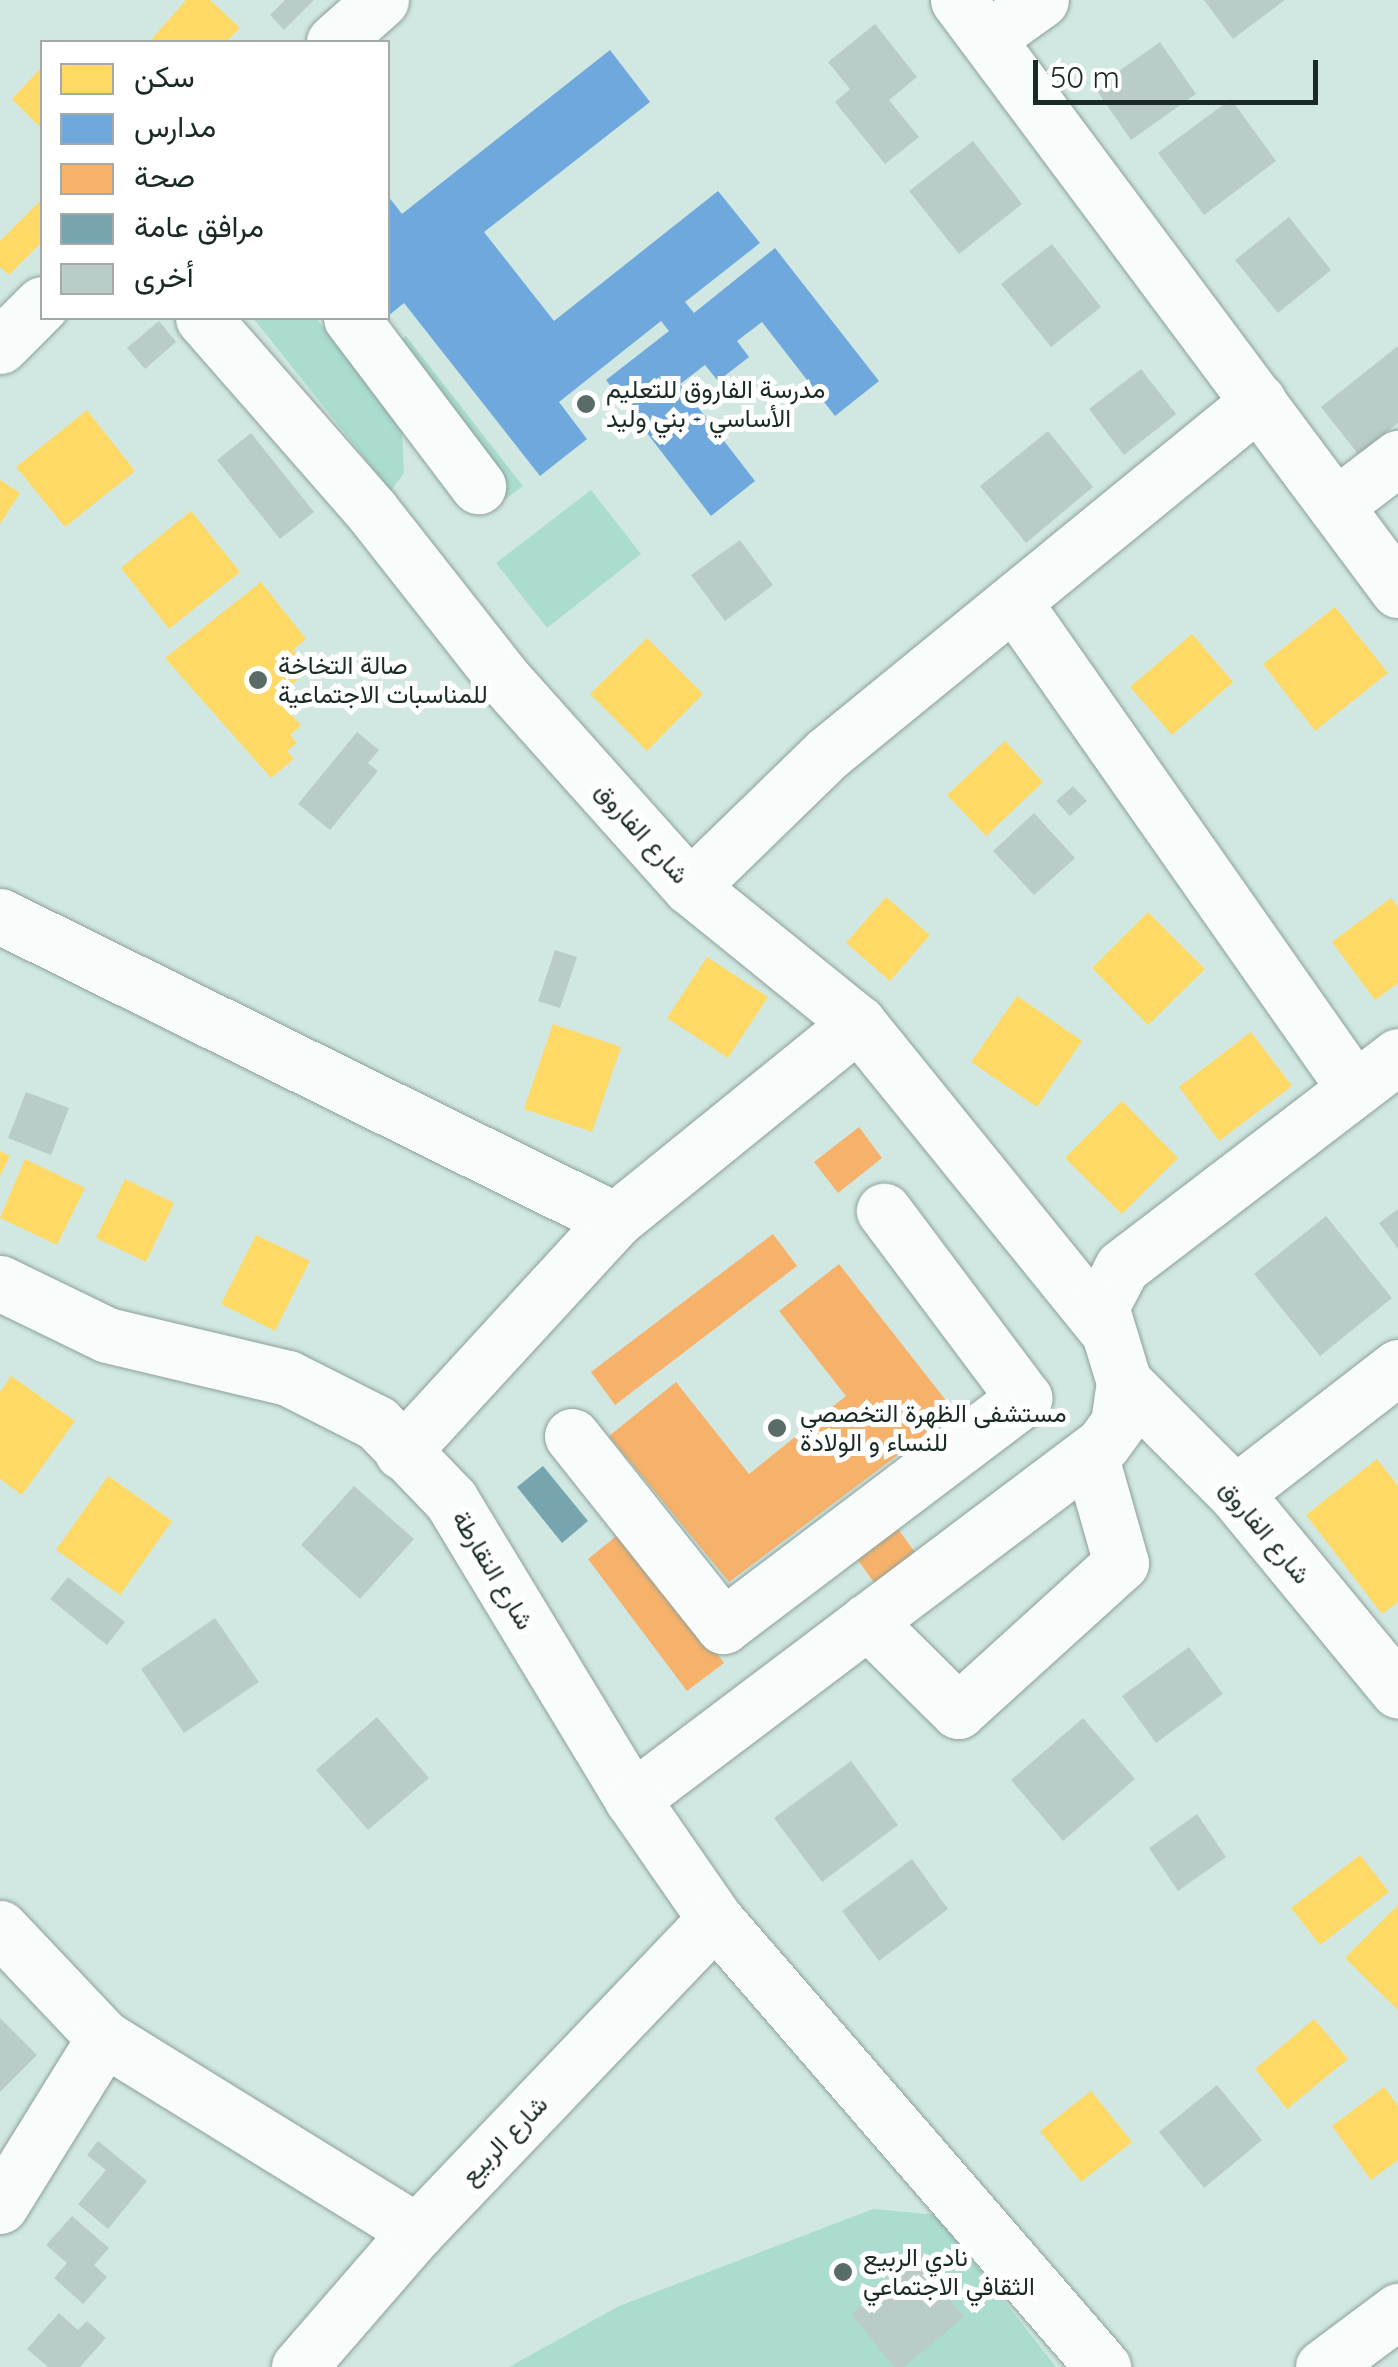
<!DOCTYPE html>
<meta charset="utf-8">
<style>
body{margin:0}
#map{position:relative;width:1398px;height:2367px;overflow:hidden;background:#d1e8e2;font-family:Quicksand,Vazirmatn,sans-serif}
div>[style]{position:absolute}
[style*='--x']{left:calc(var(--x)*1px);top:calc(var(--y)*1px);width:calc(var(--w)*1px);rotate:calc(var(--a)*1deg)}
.green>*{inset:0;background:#abdcd0}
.homes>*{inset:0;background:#ffd966}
.schools>*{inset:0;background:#6fa8dc}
.health>*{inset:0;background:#f6b26b}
.public>*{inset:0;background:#76a5af}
.building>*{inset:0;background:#baccc8}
.roads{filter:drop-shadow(0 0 2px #8d9f9a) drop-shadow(0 0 2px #8d9f9a)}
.minor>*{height:55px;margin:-27.5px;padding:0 27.5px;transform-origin:27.5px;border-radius:27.5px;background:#f8fcfb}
.major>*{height:55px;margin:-27.5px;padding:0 27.5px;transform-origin:27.5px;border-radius:27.5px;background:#f8fcfb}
.dots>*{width:28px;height:28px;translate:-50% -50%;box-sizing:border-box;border:5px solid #fff;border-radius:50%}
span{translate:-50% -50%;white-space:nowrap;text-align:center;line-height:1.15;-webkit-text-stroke:10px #fff;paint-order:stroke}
.poi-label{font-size:25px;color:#1a2a26}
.left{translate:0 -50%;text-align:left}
.street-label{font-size:25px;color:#1a2a26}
.legend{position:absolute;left:40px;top:40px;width:350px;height:280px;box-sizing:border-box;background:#fff;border:2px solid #a3aaa8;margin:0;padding:12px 18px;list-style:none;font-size:30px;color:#1a2a26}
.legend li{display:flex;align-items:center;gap:20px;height:50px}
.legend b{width:50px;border:2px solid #a3aaa8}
.scale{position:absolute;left:1033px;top:60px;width:285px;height:45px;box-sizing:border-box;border:5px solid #1a2a26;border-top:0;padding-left:12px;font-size:30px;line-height:35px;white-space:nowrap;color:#1a2a26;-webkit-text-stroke:8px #fff;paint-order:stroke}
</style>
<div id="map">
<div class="green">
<div style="clip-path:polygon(253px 318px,316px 318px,402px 429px,404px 473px,391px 491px)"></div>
<div style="clip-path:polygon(406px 336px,523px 486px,503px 501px,386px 351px)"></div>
<div style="clip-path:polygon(591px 490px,641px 554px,547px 628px,496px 563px)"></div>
<div style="clip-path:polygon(873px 2209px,937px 2215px,1056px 2367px,509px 2367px,619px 2306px)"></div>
</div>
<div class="homes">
<div style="clip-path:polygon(186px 0,210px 0,240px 28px,226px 42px,149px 42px)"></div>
<div style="clip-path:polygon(42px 67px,42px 129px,12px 99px)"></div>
<div style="clip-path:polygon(42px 199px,42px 242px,9px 275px,0 267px,0 241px)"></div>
<div style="clip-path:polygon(87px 410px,135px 471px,65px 527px,16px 467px)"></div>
<div style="clip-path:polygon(0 480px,20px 493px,0 524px)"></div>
<div style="clip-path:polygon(191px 511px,240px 572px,169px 629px,121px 568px)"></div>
<div style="clip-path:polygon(261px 582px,306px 639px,293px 650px,309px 670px,290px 686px,298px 696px,285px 707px,301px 726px,290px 735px,297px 743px,287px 751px,294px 759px,271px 778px,165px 658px)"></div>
<div style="clip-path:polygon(1335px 607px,1388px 673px,1315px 731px,1263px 664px)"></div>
<div style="clip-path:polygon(1192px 634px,1233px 682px,1172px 735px,1130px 687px)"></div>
<div style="clip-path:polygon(647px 638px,703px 694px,647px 751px,590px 694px)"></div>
<div style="clip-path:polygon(1005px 741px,1043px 782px,986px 836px,947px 795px)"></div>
<div style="clip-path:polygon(886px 897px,930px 935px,890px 981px,846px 943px)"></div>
<div style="clip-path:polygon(1391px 898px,1398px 907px,1398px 983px,1375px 1000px,1332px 942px)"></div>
<div style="clip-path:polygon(1148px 912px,1205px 969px,1148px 1025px,1092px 968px)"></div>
<div style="clip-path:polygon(707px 957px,768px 997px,728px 1058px,667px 1018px)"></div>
<div style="clip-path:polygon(1017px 996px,1082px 1041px,1037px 1107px,971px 1062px)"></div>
<div style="clip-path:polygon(553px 1024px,621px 1047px,592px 1132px,524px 1109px)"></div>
<div style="clip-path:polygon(1251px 1032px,1292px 1086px,1219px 1141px,1179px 1087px)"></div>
<div style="clip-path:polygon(1122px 1101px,1178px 1158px,1122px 1214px,1065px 1158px)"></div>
<div style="clip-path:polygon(0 1151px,10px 1156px,0 1176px)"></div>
<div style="clip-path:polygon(25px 1159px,85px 1188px,57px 1245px,0 1218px)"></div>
<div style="clip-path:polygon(125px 1179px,174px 1203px,146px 1262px,96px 1238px)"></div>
<div style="clip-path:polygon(256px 1235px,310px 1261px,275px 1331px,221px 1304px)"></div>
<div style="clip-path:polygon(11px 1376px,75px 1421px,22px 1495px,0 1479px,0 1392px)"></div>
<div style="clip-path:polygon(1377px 1459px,1398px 1486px,1398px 1602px,1382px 1614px,1306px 1515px)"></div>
<div style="clip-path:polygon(108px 1476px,172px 1521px,120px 1595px,56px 1550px)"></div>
<div style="clip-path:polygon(1360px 1855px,1389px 1892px,1320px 1945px,1291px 1908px)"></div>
<div style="clip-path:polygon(1398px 1905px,1398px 2010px,1345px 1958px)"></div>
<div style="clip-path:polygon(1314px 2019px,1348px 2059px,1287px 2109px,1255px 2069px)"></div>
<div style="clip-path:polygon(1384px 2087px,1398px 2106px,1398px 2160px,1371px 2180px,1332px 2126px)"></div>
<div style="clip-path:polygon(1091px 2091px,1132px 2142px,1081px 2182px,1040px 2131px)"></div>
</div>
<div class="schools">
<div style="clip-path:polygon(610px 50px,650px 102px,484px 232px,554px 321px,718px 191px,760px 243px,685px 302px,694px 313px,775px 248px,879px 381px,835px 416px,762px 322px,737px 341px,749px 357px,718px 381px,705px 365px,680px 384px,755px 481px,711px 516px,606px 380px,669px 331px,661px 321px,559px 402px,587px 439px,540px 476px,404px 303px,388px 316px,388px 196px,402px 214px)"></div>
</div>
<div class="health">
<div style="clip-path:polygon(859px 1127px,882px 1158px,838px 1193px,814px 1162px)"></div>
<div style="clip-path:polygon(773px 1234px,797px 1266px,615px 1405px,591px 1372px)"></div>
<div style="clip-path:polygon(839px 1264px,955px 1412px,729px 1582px,609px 1436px,676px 1382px,749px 1474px,846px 1396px,779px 1311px)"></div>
<div style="clip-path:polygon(896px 1526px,919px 1558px,878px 1588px,855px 1556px)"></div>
<div style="clip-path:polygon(624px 1530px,724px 1663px,687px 1691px,588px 1559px)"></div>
</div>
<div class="public">
<div style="clip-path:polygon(543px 1466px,588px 1521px,562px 1543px,517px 1487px)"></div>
</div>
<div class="building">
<div style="clip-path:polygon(285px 0,314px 0,284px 30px,270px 15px)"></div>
<div style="clip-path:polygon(1204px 0,1285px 0,1233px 39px)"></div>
<div style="clip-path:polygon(875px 24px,917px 77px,889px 100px,919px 137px,885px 164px,835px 102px,850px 89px,828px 62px)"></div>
<div style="clip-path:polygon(1160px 42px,1196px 94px,1131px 140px,1095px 88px)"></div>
<div style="clip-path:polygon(1231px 99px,1276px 161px,1204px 215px,1158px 153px)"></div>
<div style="clip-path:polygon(973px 141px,1022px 204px,959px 254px,909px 191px)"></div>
<div style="clip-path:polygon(1289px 217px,1331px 270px,1278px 313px,1235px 260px)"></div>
<div style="clip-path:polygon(1052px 244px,1101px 307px,1051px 347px,1001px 284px)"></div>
<div style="clip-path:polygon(159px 321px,176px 342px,145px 369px,127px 348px)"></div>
<div style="clip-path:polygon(1398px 346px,1398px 423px,1358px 454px,1321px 407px)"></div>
<div style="clip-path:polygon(1141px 369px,1176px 414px,1124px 455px,1089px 409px)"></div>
<div style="clip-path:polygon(1048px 431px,1093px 487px,1026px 543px,980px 486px)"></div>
<div style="clip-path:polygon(251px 433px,314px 512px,280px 539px,217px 460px)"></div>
<div style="clip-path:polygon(740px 540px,773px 585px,725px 621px,691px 575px)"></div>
<div style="clip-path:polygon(357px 732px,379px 750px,368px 763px,378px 771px,330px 830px,298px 804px)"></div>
<div style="clip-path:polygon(1073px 786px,1087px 801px,1070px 816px,1056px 801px)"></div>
<div style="clip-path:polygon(1034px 813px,1075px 858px,1034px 895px,993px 851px)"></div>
<div style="clip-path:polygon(555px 950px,577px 957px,560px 1008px,538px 1001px)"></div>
<div style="clip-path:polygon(26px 1092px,69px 1108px,51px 1155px,8px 1138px)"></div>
<div style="clip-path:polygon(1398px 1209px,1398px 1249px,1379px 1223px)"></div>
<div style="clip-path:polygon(1326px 1216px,1392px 1298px,1320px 1356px,1254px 1274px)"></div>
<div style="clip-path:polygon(354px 1486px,414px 1539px,360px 1599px,301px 1545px)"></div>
<div style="clip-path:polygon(68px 1577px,125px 1622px,107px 1645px,50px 1599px)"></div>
<div style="clip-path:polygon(215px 1618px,259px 1682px,184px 1733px,141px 1669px)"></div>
<div style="clip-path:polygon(1189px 1647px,1223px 1694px,1156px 1743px,1122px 1696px)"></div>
<div style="clip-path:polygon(377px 1717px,429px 1778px,368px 1830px,316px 1770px)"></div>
<div style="clip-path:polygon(1083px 1718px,1135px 1779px,1063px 1841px,1011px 1780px)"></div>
<div style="clip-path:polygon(851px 1761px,898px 1825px,822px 1882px,774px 1818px)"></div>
<div style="clip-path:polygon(1197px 1814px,1226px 1857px,1178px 1891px,1149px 1848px)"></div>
<div style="clip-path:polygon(912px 1859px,948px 1909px,879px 1961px,842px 1911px)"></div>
<div style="clip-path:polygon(0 2018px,37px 2055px,0 2092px)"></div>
<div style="clip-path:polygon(1217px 2085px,1262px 2140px,1204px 2188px,1159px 2132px)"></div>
<div style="clip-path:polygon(98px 2141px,147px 2181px,108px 2229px,78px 2204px,106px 2170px,87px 2155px)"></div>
<div style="clip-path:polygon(72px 2216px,109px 2248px,94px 2265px,107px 2277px,83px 2304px,54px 2278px,67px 2263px,46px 2245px)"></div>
<div style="clip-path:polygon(917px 2259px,964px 2317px,904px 2367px,894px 2367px,851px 2314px)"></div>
<div style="clip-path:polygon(59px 2313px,78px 2330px,87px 2321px,106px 2338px,80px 2367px,48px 2367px,27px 2349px)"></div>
</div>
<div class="roads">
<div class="minor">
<div style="--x:958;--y:0;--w:736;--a:53.29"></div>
<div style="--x:988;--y:38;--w:65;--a:-35.6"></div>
<div style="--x:334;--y:42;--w:63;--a:-41.8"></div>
<div style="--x:203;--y:318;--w:255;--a:48.8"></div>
<div style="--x:371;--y:510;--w:214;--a:51.8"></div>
<div style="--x:503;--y:678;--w:280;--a:48.2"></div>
<div style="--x:690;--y:887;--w:216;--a:39"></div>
<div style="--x:858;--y:1023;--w:390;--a:51"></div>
<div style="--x:351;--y:318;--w:211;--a:52.9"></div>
<div style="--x:0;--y:346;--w:59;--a:-45"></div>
<div style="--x:1336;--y:505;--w:78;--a:-37.2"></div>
<div style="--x:1015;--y:604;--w:592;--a:54.97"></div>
<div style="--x:690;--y:887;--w:192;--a:-44.2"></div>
<div style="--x:828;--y:753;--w:556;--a:-39.24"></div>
<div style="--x:0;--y:916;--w:686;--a:26.3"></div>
<div style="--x:1124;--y:1382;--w:157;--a:45"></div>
<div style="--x:1235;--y:1493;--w:256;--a:50.5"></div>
<div style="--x:572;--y:1436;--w:243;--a:51.5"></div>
<div style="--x:723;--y:1626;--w:378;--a:-37.1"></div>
<div style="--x:1024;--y:1398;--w:234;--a:-126.8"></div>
<div style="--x:402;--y:1452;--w:315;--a:-47.4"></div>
<div style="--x:615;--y:1220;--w:313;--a:-39"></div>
<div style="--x:1235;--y:1493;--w:206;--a:-37.7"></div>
<div style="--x:867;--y:1621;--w:128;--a:44.7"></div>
<div style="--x:958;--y:1711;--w:220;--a:-42.2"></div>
<div style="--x:1121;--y:1563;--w:113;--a:-105.9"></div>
<div style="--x:632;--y:1799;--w:590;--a:-37.01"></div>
<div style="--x:1103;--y:1444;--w:26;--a:-54"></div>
<div style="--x:1118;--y:1423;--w:41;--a:-81.7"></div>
<div style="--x:1124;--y:1382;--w:78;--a:-107"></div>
<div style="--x:1101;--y:1307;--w:45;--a:-62.3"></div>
<div style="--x:1122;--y:1267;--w:347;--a:-37.4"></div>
<div style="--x:0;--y:1928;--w:151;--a:46.6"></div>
<div style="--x:104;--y:2038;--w:368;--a:31.7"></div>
<div style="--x:0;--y:2206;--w:198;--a:-58.2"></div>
<div style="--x:299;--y:2367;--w:180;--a:-49.1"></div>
<div style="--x:417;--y:2231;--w:431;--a:-46.3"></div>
<div style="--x:1323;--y:2367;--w:94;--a:-36.7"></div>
</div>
<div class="major">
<div style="--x:0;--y:1283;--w:119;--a:25.9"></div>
<div style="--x:107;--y:1335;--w:186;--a:13.4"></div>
<div style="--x:288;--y:1378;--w:100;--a:26.8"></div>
<div style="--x:377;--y:1423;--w:107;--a:46.1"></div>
<div style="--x:451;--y:1500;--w:350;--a:58.8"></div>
<div style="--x:632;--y:1799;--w:146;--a:55.3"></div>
<div style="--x:715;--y:1919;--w:593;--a:49.11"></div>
</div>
</div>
<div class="dots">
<div style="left:586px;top:404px;background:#5a6c68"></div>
<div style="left:258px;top:680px;background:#5a6c68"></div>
<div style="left:777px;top:1428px;background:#5a6c68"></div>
<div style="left:843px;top:2272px;background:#5a6c68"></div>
</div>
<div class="poi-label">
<span class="left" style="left:606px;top:404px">مدرسة الفاروق للتعليم<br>الأساسي - بني وليد</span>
<span class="left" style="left:278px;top:680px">صالة التخاخة<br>للمناسبات الاجتماعية</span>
<span class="left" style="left:800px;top:1428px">مستشفى الظهرة التخصصي<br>للنساء و الولادة</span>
<span class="left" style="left:863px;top:2272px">نادي الربيع<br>الثقافي الاجتماعي</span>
</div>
<div class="street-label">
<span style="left:642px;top:833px;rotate:48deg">شارع الفاروق</span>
<span style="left:1265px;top:1532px;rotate:50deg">شارع الفاروق</span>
<span style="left:493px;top:1570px;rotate:59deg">شارع النقارطة</span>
<span style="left:504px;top:2140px;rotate:-46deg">شارع الربيع</span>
</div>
<ul class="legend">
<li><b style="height:28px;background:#ffd966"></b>سكن</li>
<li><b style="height:28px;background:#6fa8dc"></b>مدارس</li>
<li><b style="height:28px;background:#f6b26b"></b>صحة</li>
<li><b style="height:28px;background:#76a5af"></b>مرافق عامة</li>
<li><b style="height:28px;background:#baccc8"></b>أخرى</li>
</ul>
<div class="scale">50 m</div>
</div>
